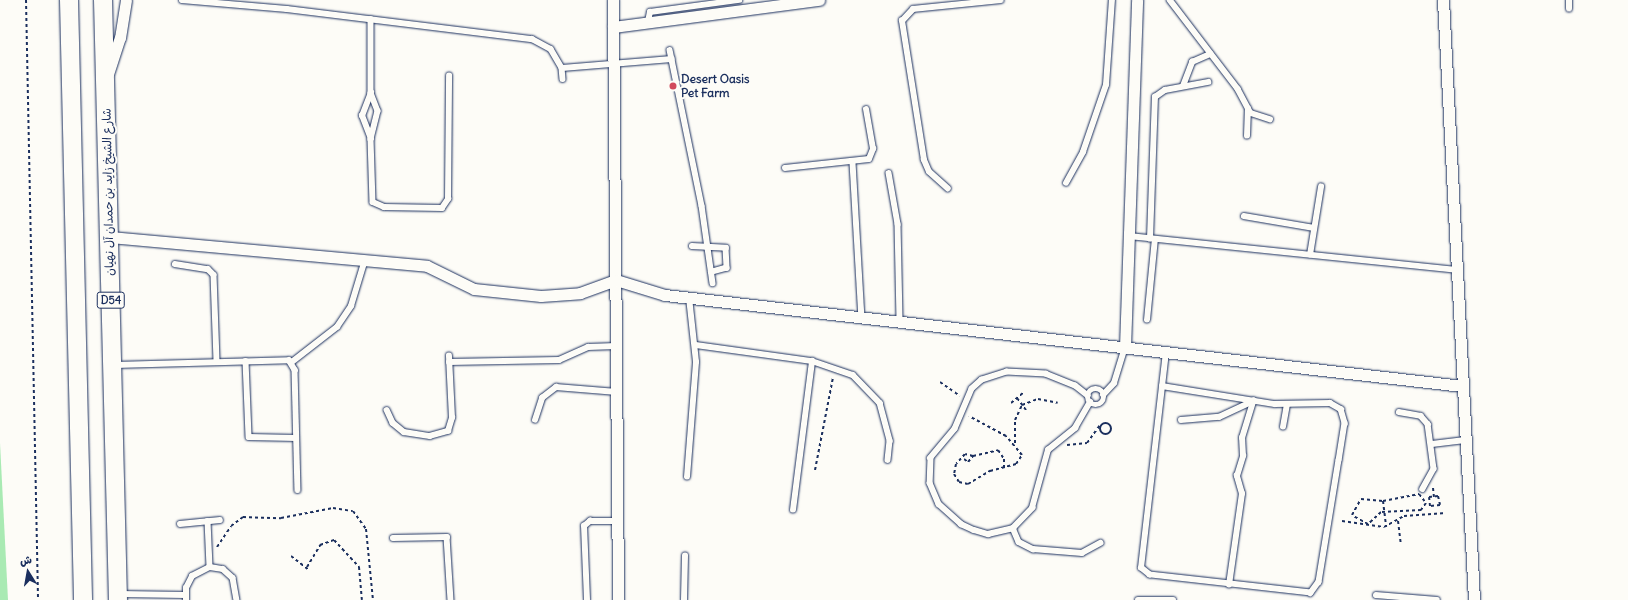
<!DOCTYPE html>
<meta charset="utf-8">
<style>
body{margin:0}
#map{position:relative;width:1628px;height:600px;overflow:hidden;background:#fdfcf7;font-family:Delius,"Playpen Sans Arabic",sans-serif}
div>[style]{position:absolute}
[style*='--x']{left:calc(var(--x)*1px);top:calc(var(--y)*1px);width:calc(var(--w)*1px);rotate:calc(var(--a)*1deg)}
.green>*{inset:0;background:#a9eab3}
.path>*{height:2px;margin-top:-1px;transform-origin:0;background:repeating-linear-gradient(90deg,#1b2f5e 0 3px,transparent 0 6px)}
.path>.ring{margin:-1px;padding:0;box-sizing:content-box;background:none;border:2px solid #1b2f5e;border-radius:50%}
.roads{filter:drop-shadow(0 0 1px #1b2f5e) drop-shadow(0 0 1px #1b2f5e)}
.service>*{height:5.5px;margin:-2.75px;padding:0 2.75px;transform-origin:2.75px;border-radius:2.75px;background:#fdfcf7}
.service>.ring{margin:-2.75px;padding:0;box-sizing:content-box;background:none;border:5.5px solid #fdfcf7;border-radius:50%}
.minor>*{height:11px;margin:-5.5px;padding:0 5.5px;transform-origin:5.5px;border-radius:5.5px;background:#fdfcf7}
.trunk>*{height:18px;margin:-9px;padding:0 9px;transform-origin:9px;border-radius:9px;background:#fdfcf7}
.dots>*{width:11px;height:11px;translate:-50% -50%;box-sizing:border-box;border:2px solid #fdfcf7;border-radius:50%}
span{translate:-50% -50%;white-space:nowrap;text-align:center;line-height:1.15;-webkit-text-stroke:4px #fdfcf7;paint-order:stroke}
.shield-label span{padding:1px 3px;background:#fdfcf7;border:1px solid;border-radius:3px;-webkit-text-stroke-width:0}
.shield-label{font-size:11px;color:#1b2f5e;font-weight:700}
.poi-label{font-size:12px;color:#1b2f5e;font-weight:700}
.left{translate:0 -50%;text-align:left}
.street-label{font-size:12px;color:#1b2f5e}
.north{position:absolute;left:8px;top:552px;width:40px;height:40px;-webkit-text-stroke:3px #fdfcf7;paint-order:stroke;rotate:349deg;font-size:11px;font-weight:700;line-height:16px;text-align:center;color:#1b2f5e}
.north::after{content:'';display:block;margin:auto;width:14px;height:18px;background:#1b2f5e;clip-path:polygon(50% 0,100% 100%,50% 72%,0 100%)}
</style>
<div id="map">
<div class="green">
<div style="clip-path:polygon(0 443px,8px 600px,0 600px)"></div>
</div>
<div class="path">
<div style="--x:26;--y:0;--w:600;--a:88.85"></div>
<div style="--x:940;--y:382;--w:24;--a:35"></div>
<div style="--x:1017;--y:398;--w:15;--a:53"></div>
<div style="--x:1011;--y:403;--w:17;--a:-40"></div>
<div class="ring" style="left:1099.5px;top:422.5px;width:9px;height:9px"></div>
<div style="--x:1015;--y:443;--w:23;--a:-90"></div>
<div style="--x:1015;--y:420;--w:17;--a:-65"></div>
<div style="--x:1022;--y:405;--w:17;--a:-21"></div>
<div style="--x:1038;--y:399;--w:20;--a:11"></div>
<div style="--x:1067;--y:445;--w:20;--a:-6"></div>
<div style="--x:1087;--y:443;--w:22;--a:-54"></div>
<div style="--x:973;--y:456;--w:26;--a:-13"></div>
<div style="--x:998;--y:450;--w:11;--a:56"></div>
<div style="--x:1004;--y:459;--w:9;--a:90"></div>
<div style="--x:964;--y:459;--w:5;--a:37"></div>
<div style="--x:968;--y:462;--w:8;--a:-50"></div>
<div style="--x:973;--y:456;--w:8;--a:-166"></div>
<div style="--x:965;--y:454;--w:13;--a:132"></div>
<div style="--x:956;--y:464;--w:10;--a:101"></div>
<div style="--x:954;--y:474;--w:9;--a:58"></div>
<div style="--x:959;--y:482;--w:9;--a:13"></div>
<div style="--x:968;--y:484;--w:26;--a:-31"></div>
<div style="--x:990;--y:471;--w:27;--a:-15"></div>
<div style="--x:1016;--y:464;--w:11;--a:-56"></div>
<div style="--x:1022;--y:455;--w:25;--a:-130"></div>
<div style="--x:1006;--y:436;--w:42;--a:-151.6"></div>
<div style="--x:815;--y:470;--w:95;--a:-79"></div>
<div style="--x:1433;--y:488;--w:9;--a:84"></div>
<div style="--x:1419;--y:494;--w:11;--a:52"></div>
<div style="--x:1426;--y:503;--w:9;--a:126"></div>
<div style="--x:1421;--y:510;--w:40;--a:177.1"></div>
<div style="--x:1381;--y:512;--w:18;--a:137"></div>
<div style="--x:1368;--y:524;--w:18;--a:-151"></div>
<div style="--x:1352;--y:515;--w:18;--a:-61"></div>
<div style="--x:1361;--y:499;--w:22;--a:5"></div>
<div style="--x:1383;--y:501;--w:37;--a:-11"></div>
<div style="--x:1438;--y:496;--w:9;--a:77"></div>
<div style="--x:1440;--y:505;--w:10;--a:174"></div>
<div style="--x:1430;--y:506;--w:9;--a:-96"></div>
<div style="--x:1429;--y:497;--w:9;--a:-6"></div>
<div style="--x:1383;--y:501;--w:26;--a:83"></div>
<div style="--x:1342;--y:521;--w:42;--a:8.1"></div>
<div style="--x:1384;--y:527;--w:23;--a:-29"></div>
<div style="--x:1404;--y:516;--w:42;--a:-4.1"></div>
<div style="--x:1398;--y:521;--w:23;--a:83"></div>
<div style="--x:217;--y:547;--w:25;--a:-56"></div>
<div style="--x:231;--y:526;--w:15;--a:-37"></div>
<div style="--x:243;--y:517;--w:38;--a:2"></div>
<div style="--x:281;--y:518;--w:53;--a:-10.9"></div>
<div style="--x:333;--y:508;--w:20;--a:9"></div>
<div style="--x:353;--y:511;--w:22;--a:54"></div>
<div style="--x:366;--y:529;--w:71;--a:84.4"></div>
<div style="--x:291;--y:556;--w:23;--a:38"></div>
<div style="--x:307;--y:567;--w:26;--a:-59"></div>
<div style="--x:320;--y:545;--w:15;--a:-20"></div>
<div style="--x:334;--y:540;--w:37;--a:47"></div>
<div style="--x:359;--y:567;--w:33;--a:85"></div>
</div>
<div class="roads">
<div class="service">
<div style="--x:182;--y:0;--w:105;--a:4.9"></div>
<div style="--x:287;--y:9;--w:247;--a:7"></div>
<div style="--x:532;--y:39;--w:21;--a:28"></div>
<div style="--x:551;--y:49;--w:22;--a:60"></div>
<div style="--x:562;--y:68;--w:11;--a:85"></div>
<div style="--x:1170;--y:0;--w:112;--a:52.6"></div>
<div style="--x:1238;--y:89;--w:27;--a:62"></div>
<div style="--x:1251;--y:113;--w:20;--a:18"></div>
<div style="--x:1569;--y:9;--w:9;--a:-90"></div>
<div style="--x:371;--y:19;--w:74;--a:90"></div>
<div style="--x:648;--y:22;--w:10;--a:-79"></div>
<div style="--x:650;--y:12;--w:90;--a:-7.7"></div>
<div style="--x:670;--y:50;--w:159;--a:78.4"></div>
<div style="--x:702;--y:206;--w:78;--a:81.9"></div>
<div style="--x:562;--y:68;--w:110;--a:-4.7"></div>
<div style="--x:1183;--y:86;--w:26;--a:-69"></div>
<div style="--x:1192;--y:62;--w:20;--a:-24"></div>
<div style="--x:1247;--y:136;--w:27;--a:-88"></div>
<div style="--x:371;--y:139;--w:25;--a:-111"></div>
<div style="--x:362;--y:116;--w:25;--a:-69"></div>
<div style="--x:371;--y:93;--w:19;--a:69"></div>
<div style="--x:378;--y:111;--w:29;--a:104"></div>
<div style="--x:371;--y:139;--w:63;--a:88.2"></div>
<div style="--x:373;--y:202;--w:12;--a:24"></div>
<div style="--x:384;--y:207;--w:58;--a:1"></div>
<div style="--x:442;--y:208;--w:11;--a:-56"></div>
<div style="--x:448;--y:199;--w:123;--a:-89.5"></div>
<div style="--x:853;--y:163;--w:154;--a:86.7"></div>
<div style="--x:785;--y:168;--w:84;--a:-6.1"></div>
<div style="--x:869;--y:159;--w:11;--a:-68"></div>
<div style="--x:873;--y:149;--w:40;--a:-100"></div>
<div style="--x:889;--y:173;--w:52;--a:80"></div>
<div style="--x:898;--y:224;--w:98;--a:88.8"></div>
<div style="--x:1066;--y:183;--w:35;--a:-61"></div>
<div style="--x:1083;--y:152;--w:71;--a:-71.1"></div>
<div style="--x:1106;--y:85;--w:85;--a:-86"></div>
<div style="--x:948;--y:189;--w:25;--a:-138"></div>
<div style="--x:929;--y:172;--w:13;--a:-113"></div>
<div style="--x:924;--y:160;--w:141;--a:-99"></div>
<div style="--x:902;--y:21;--w:16;--a:-47"></div>
<div style="--x:913;--y:9;--w:88;--a:-5.8"></div>
<div style="--x:1244;--y:216;--w:71;--a:9.7"></div>
<div style="--x:1129;--y:236;--w:329;--a:5.9"></div>
<div style="--x:1150;--y:239;--w:142;--a:-88"></div>
<div style="--x:1155;--y:97;--w:12;--a:-35"></div>
<div style="--x:1165;--y:90;--w:44;--a:-10.5"></div>
<div style="--x:692;--y:246;--w:34;--a:3"></div>
<div style="--x:726;--y:248;--w:20;--a:87"></div>
<div style="--x:727;--y:268;--w:16;--a:165"></div>
<div style="--x:1310;--y:255;--w:69;--a:-80.8"></div>
<div style="--x:175;--y:264;--w:33;--a:9"></div>
<div style="--x:208;--y:269;--w:8;--a:45"></div>
<div style="--x:214;--y:275;--w:87;--a:88"></div>
<div style="--x:1147;--y:320;--w:81;--a:-84.4"></div>
<div style="--x:696;--y:345;--w:117;--a:7.9"></div>
<div style="--x:812;--y:361;--w:43;--a:18.9"></div>
<div style="--x:853;--y:375;--w:39;--a:46"></div>
<div style="--x:880;--y:403;--w:39;--a:75"></div>
<div style="--x:890;--y:441;--w:19;--a:96"></div>
<div style="--x:246;--y:361;--w:76;--a:87.7"></div>
<div style="--x:249;--y:437;--w:47;--a:1.2"></div>
<div style="--x:292;--y:362;--w:57;--a:-37.9"></div>
<div style="--x:337;--y:327;--w:25;--a:-56"></div>
<div style="--x:351;--y:306;--w:45;--a:-73.2"></div>
<div style="--x:449;--y:362;--w:110;--a:-1"></div>
<div style="--x:559;--y:360;--w:32;--a:-24"></div>
<div style="--x:588;--y:347;--w:28;--a:-2"></div>
<div style="--x:115;--y:365;--w:174;--a:-1.6"></div>
<div style="--x:289;--y:360;--w:12;--a:59"></div>
<div style="--x:295;--y:370;--w:120;--a:88.6"></div>
<div style="--x:1162;--y:386;--w:114;--a:9.1"></div>
<div style="--x:1275;--y:404;--w:55;--a:-1"></div>
<div style="--x:1330;--y:403;--w:13;--a:29"></div>
<div style="--x:1341;--y:409;--w:15;--a:74"></div>
<div style="--x:1345;--y:423;--w:37;--a:99"></div>
<div style="--x:1339;--y:460;--w:124;--a:99.3"></div>
<div style="--x:1319;--y:582;--w:14;--a:126"></div>
<div style="--x:1311;--y:593;--w:162;--a:-173.6"></div>
<div style="--x:1150;--y:575;--w:11;--a:-142"></div>
<div style="--x:1141;--y:568;--w:217;--a:-83.4"></div>
<div class="ring" style="left:1088px;top:389px;width:10.5px;height:10.5px"></div>
<div style="--x:1103;--y:395;--w:16;--a:-47"></div>
<div style="--x:1114;--y:383;--w:38;--a:-73"></div>
<div style="--x:1088;--y:396;--w:16;--a:-142"></div>
<div style="--x:1075;--y:386;--w:31;--a:-158"></div>
<div style="--x:1046;--y:374;--w:39;--a:-177"></div>
<div style="--x:1007;--y:372;--w:26;--a:162"></div>
<div style="--x:982;--y:380;--w:13;--a:138"></div>
<div style="--x:972;--y:389;--w:43;--a:113"></div>
<div style="--x:955;--y:429;--w:38;--a:130"></div>
<div style="--x:931;--y:458;--w:25;--a:92"></div>
<div style="--x:930;--y:483;--w:23;--a:67"></div>
<div style="--x:939;--y:504;--w:30;--a:42"></div>
<div style="--x:961;--y:524;--w:14;--a:25"></div>
<div style="--x:974;--y:530;--w:15;--a:16"></div>
<div style="--x:988;--y:534;--w:26;--a:-13"></div>
<div style="--x:1013;--y:528;--w:28;--a:-46"></div>
<div style="--x:1032;--y:508;--w:60;--a:-74.6"></div>
<div style="--x:1048;--y:450;--w:35;--a:-39"></div>
<div style="--x:1075;--y:428;--w:30;--a:-60"></div>
<div style="--x:387;--y:410;--w:14;--a:65"></div>
<div style="--x:393;--y:423;--w:14;--a:39"></div>
<div style="--x:404;--y:432;--w:26;--a:9"></div>
<div style="--x:430;--y:436;--w:19;--a:-16"></div>
<div style="--x:448;--y:431;--w:14;--a:-73"></div>
<div style="--x:452;--y:418;--w:62;--a:-92.8"></div>
<div style="--x:1399;--y:412;--w:22;--a:10"></div>
<div style="--x:1421;--y:416;--w:11;--a:49"></div>
<div style="--x:1428;--y:424;--w:45;--a:82.4"></div>
<div style="--x:1434;--y:469;--w:23;--a:119"></div>
<div style="--x:535;--y:420;--w:23;--a:-72"></div>
<div style="--x:542;--y:398;--w:18;--a:-38"></div>
<div style="--x:556;--y:387;--w:61;--a:4.7"></div>
<div style="--x:1181;--y:420;--w:38;--a:-5"></div>
<div style="--x:1219;--y:417;--w:38;--a:-25"></div>
<div style="--x:1283;--y:427;--w:22;--a:-80"></div>
<div style="--x:1432;--y:444;--w:33;--a:-7"></div>
<div style="--x:687;--y:477;--w:115;--a:-85.5"></div>
<div style="--x:696;--y:362;--w:64;--a:-96.2"></div>
<div style="--x:793;--y:510;--w:150;--a:-82.7"></div>
<div style="--x:208;--y:521;--w:46;--a:87.5"></div>
<div style="--x:180;--y:524;--w:40;--a:-5.7"></div>
<div style="--x:1013;--y:528;--w:15;--a:67"></div>
<div style="--x:1019;--y:542;--w:16;--a:27"></div>
<div style="--x:1033;--y:549;--w:49;--a:4.7"></div>
<div style="--x:1082;--y:553;--w:21;--a:-29"></div>
<div style="--x:393;--y:538;--w:54;--a:-1.1"></div>
<div style="--x:447;--y:537;--w:63;--a:86.4"></div>
<div style="--x:1229;--y:585;--w:92;--a:-81.9"></div>
<div style="--x:1242;--y:494;--w:19;--a:-106"></div>
<div style="--x:1237;--y:476;--w:21;--a:-73"></div>
<div style="--x:1243;--y:456;--w:18;--a:-93"></div>
<div style="--x:1242;--y:438;--w:39;--a:-73"></div>
<div style="--x:120;--y:594;--w:65;--a:0.9"></div>
<div style="--x:1376;--y:595;--w:61;--a:4.7"></div>
<div style="--x:186;--y:600;--w:12;--a:-90"></div>
<div style="--x:186;--y:588;--w:13;--a:-63"></div>
<div style="--x:192;--y:576;--w:20;--a:-27"></div>
<div style="--x:210;--y:567;--w:13;--a:9"></div>
<div style="--x:223;--y:569;--w:13;--a:42"></div>
<div style="--x:233;--y:578;--w:22;--a:80"></div>
<div style="--x:587;--y:600;--w:74;--a:-92.3"></div>
<div style="--x:584;--y:526;--w:8;--a:-40"></div>
<div style="--x:590;--y:521;--w:27;--a:0"></div>
<div style="--x:684;--y:600;--w:44;--a:-88.7"></div>
<div style="--x:1138;--y:600;--w:35;--a:0"></div>
</div>
<div class="minor">
<div style="--x:613;--y:0;--w:600;--a:89.52"></div>
<div style="--x:1443;--y:0;--w:601;--a:87.04"></div>
<div style="--x:613;--y:27;--w:208;--a:-7.5"></div>
<div style="--x:108;--y:74;--w:38;--a:-72"></div>
<div style="--x:120;--y:38;--w:38;--a:-81"></div>
<div style="--x:110;--y:237;--w:318;--a:5.2"></div>
<div style="--x:427;--y:266;--w:52;--a:26.1"></div>
<div style="--x:474;--y:289;--w:67;--a:6"></div>
<div style="--x:541;--y:296;--w:39;--a:-4"></div>
<div style="--x:580;--y:293;--w:38;--a:-20"></div>
<div style="--x:616;--y:280;--w:51;--a:17"></div>
<div style="--x:665;--y:295;--w:802;--a:6.51"></div>
<div style="--x:1125;--y:347;--w:347;--a:-88"></div>
</div>
<div class="trunk">
<div style="--x:69;--y:0;--w:600;--a:88.66"></div>
<div style="--x:103;--y:0;--w:600;--a:88.57"></div>
</div>
</div>
<div class="dots">
<div style="left:673px;top:86px;background:#d1495b"></div>
</div>
<div class="shield-label">
<span style="left:111px;top:300px">D54</span>
</div>
<div class="poi-label">
<span class="left" style="left:681px;top:86px">Desert Oasis<br>Pet Farm</span>
</div>
<div class="street-label">
<span style="left:108px;top:192px;rotate:-91deg">شارع الشيخ زايد بن حمدان آل نهيان</span>
</div>
<div class="north">ش</div>
</div>
